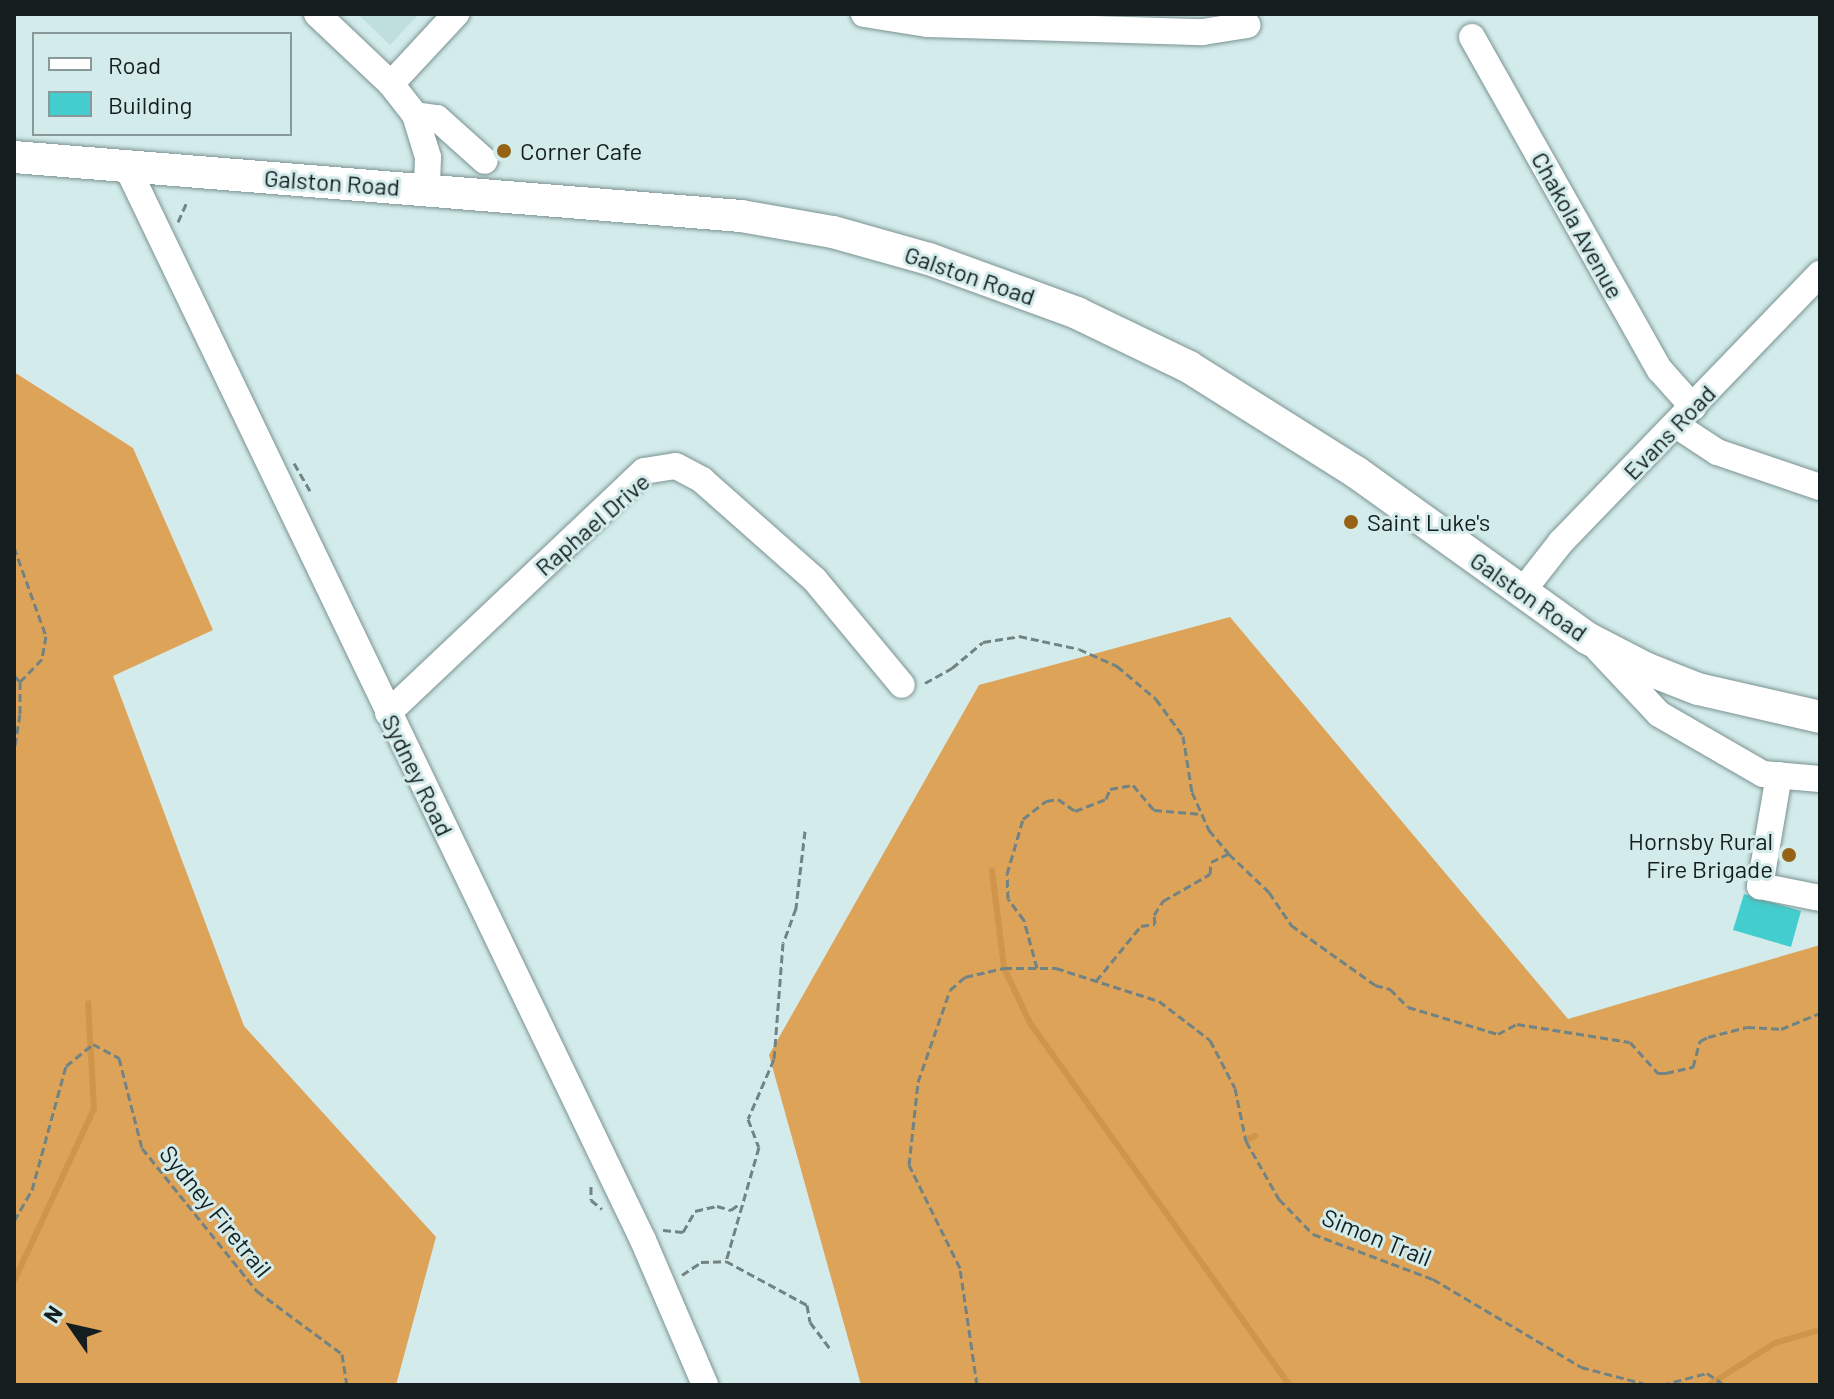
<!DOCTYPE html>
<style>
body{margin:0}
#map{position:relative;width:1834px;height:1399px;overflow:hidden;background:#d3ebeb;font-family:Barlow,sans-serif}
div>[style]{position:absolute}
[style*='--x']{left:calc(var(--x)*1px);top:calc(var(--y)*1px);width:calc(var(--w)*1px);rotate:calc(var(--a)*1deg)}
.built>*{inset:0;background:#bedfde}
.forest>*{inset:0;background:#dda358}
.stream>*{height:6px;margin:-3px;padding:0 3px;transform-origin:3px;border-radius:3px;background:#cf954a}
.building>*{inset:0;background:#43cdce}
.path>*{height:3px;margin-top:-1.5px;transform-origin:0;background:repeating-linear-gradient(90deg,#728383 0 8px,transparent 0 12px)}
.roads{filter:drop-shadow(0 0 2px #7b9291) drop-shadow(0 0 2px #7b9291)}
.minor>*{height:26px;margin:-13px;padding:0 13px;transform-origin:13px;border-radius:13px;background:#fff}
.major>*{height:32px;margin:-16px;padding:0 16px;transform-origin:16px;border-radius:16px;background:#fff}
.dots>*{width:22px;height:22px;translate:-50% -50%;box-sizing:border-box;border:4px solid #d3ebeb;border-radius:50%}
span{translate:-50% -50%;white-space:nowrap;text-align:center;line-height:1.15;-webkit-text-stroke:6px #d3ebeb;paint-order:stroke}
.poi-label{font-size:24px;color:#151e1e}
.left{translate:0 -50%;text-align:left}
.right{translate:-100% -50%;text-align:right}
.street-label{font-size:24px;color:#151e1e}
.frame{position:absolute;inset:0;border:16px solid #151e1e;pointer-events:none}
.legend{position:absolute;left:32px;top:32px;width:260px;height:104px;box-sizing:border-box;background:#d3ebeb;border:2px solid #879999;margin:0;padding:10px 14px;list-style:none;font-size:24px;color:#151e1e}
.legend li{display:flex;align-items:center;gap:16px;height:40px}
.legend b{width:40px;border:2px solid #879999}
.north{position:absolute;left:32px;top:1287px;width:80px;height:80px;-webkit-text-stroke:6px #d3ebeb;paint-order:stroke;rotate:304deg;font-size:22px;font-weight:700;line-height:32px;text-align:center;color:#151e1e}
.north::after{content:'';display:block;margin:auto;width:28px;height:36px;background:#151e1e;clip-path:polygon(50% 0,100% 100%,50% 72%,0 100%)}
</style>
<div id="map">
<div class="built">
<div style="clip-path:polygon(358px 14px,419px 14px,390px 45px)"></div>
</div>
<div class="forest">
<div style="clip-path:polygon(14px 372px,133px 448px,213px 630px,113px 676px,244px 1026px,436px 1237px,396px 1385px,14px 1385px)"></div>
<div style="clip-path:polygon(1230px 617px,1568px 1019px,1820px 945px,1820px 1385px,861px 1385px,769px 1055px,979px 685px)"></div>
</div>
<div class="stream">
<div style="--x:992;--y:871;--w:98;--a:82.9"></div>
<div style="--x:1004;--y:968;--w:61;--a:64.7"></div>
<div style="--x:1030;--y:1023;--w:445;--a:54.4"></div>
<div style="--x:1247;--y:1140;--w:9;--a:-27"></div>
<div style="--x:14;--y:1281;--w:190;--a:-65.1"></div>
<div style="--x:94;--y:1109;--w:106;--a:-93.2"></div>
<div style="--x:1709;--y:1385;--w:78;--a:-32.5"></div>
<div style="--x:1775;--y:1343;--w:47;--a:-16.1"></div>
</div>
<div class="building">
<div style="clip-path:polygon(1744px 894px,1801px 911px,1791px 947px,1733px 930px)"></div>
</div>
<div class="path">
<div style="--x:178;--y:222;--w:20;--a:-66"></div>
<div style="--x:294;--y:463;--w:32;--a:60"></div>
<div style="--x:14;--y:547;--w:95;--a:70.2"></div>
<div style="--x:46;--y:636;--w:23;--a:100"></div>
<div style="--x:42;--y:659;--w:32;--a:134"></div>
<div style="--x:14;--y:675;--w:9;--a:49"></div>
<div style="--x:20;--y:682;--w:32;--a:90"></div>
<div style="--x:20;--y:714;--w:36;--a:99"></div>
<div style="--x:925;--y:683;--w:31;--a:-29"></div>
<div style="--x:952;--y:668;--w:40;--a:-40"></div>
<div style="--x:983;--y:642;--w:36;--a:-9"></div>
<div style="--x:1019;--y:636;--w:61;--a:12.2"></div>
<div style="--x:1079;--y:649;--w:42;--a:24.1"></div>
<div style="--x:1117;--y:666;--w:51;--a:40.2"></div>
<div style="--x:1156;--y:699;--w:46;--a:53.9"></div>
<div style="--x:1183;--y:736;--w:57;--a:80.9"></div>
<div style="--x:1192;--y:792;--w:42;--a:65.9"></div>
<div style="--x:1209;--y:830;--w:31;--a:50"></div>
<div style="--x:1229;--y:854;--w:55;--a:43.5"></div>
<div style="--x:1269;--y:892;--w:40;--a:56"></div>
<div style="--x:1291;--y:925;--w:103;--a:35.5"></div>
<div style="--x:1375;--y:985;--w:16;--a:15"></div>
<div style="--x:1390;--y:989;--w:25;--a:45"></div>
<div style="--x:1408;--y:1007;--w:94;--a:16.7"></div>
<div style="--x:1498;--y:1034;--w:21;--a:-28"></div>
<div style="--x:1517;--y:1024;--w:114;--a:9.1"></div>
<div style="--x:1630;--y:1042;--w:42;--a:47.9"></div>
<div style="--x:1658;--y:1073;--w:8;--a:0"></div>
<div style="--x:1666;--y:1073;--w:28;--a:-13"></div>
<div style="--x:1693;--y:1067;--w:27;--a:-75"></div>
<div style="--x:1700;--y:1041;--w:9;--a:-27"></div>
<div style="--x:1708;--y:1037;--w:40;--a:-14.4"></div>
<div style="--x:1747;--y:1027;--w:34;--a:3"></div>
<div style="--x:1781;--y:1029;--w:42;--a:-22.3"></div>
<div style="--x:14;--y:765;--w:12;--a:90"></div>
<div style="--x:805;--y:831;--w:78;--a:96.7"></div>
<div style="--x:796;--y:908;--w:37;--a:110"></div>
<div style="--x:783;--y:943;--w:116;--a:94.4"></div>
<div style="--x:774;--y:1059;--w:65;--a:113.4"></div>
<div style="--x:748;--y:1119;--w:30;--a:69"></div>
<div style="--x:759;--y:1147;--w:119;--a:106.1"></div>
<div style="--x:726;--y:1261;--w:92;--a:28.5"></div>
<div style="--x:807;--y:1305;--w:17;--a:80"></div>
<div style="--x:810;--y:1322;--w:36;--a:53"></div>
<div style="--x:1037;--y:968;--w:50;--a:-105.2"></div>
<div style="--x:1024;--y:920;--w:26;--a:-127"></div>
<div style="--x:1008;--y:899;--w:25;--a:-92"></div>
<div style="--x:1007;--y:874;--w:57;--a:-73.8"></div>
<div style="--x:1023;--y:819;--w:29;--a:-38"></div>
<div style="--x:1046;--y:801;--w:12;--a:-9"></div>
<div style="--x:1058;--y:799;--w:21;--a:35"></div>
<div style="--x:1075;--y:811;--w:33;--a:-21"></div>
<div style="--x:1106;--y:799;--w:11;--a:-68"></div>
<div style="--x:1110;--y:789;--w:23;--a:-10"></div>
<div style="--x:1133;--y:785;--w:33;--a:50"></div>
<div style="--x:1154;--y:810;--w:48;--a:4.8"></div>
<div style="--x:1096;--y:981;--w:71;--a:-50.7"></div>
<div style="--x:1141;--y:926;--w:14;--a:-8"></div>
<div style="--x:1155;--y:924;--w:9;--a:-96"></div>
<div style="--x:1154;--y:915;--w:17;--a:-57"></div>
<div style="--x:1163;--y:901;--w:54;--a:-29.9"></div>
<div style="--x:1210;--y:874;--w:12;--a:-85"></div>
<div style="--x:1211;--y:862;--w:19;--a:-25"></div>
<div style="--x:591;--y:1186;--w:14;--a:90"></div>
<div style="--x:591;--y:1200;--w:14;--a:39"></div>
<div style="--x:14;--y:1221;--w:36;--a:-60"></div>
<div style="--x:32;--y:1190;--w:129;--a:-74.7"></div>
<div style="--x:66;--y:1066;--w:35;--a:-39"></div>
<div style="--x:93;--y:1044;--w:30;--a:28"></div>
<div style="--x:119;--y:1058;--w:93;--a:75.7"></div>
<div style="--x:142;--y:1148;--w:184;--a:51.2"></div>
<div style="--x:257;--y:1291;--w:106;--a:36.5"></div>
<div style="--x:342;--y:1354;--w:31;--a:81"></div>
<div style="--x:663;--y:1230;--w:20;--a:6"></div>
<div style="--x:683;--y:1232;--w:24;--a:-60"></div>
<div style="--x:695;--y:1211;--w:23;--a:-13"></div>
<div style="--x:717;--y:1206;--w:15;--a:16"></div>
<div style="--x:731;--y:1210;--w:10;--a:-37"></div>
<div style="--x:682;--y:1275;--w:23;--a:-34"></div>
<div style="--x:701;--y:1262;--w:25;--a:-2"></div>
<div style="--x:977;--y:1385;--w:118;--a:-98.3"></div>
<div style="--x:960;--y:1268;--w:115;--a:-116.3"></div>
<div style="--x:909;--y:1165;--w:83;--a:-83.8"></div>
<div style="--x:918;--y:1082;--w:97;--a:-70.8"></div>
<div style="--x:950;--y:990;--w:20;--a:-41"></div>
<div style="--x:965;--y:977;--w:40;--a:-13"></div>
<div style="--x:1004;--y:968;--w:52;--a:0"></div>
<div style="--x:1056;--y:968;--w:108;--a:17.8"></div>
<div style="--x:1159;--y:1001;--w:64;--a:37.4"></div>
<div style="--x:1210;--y:1040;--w:54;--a:62.5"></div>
<div style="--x:1235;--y:1088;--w:54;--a:78.3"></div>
<div style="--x:1246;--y:1141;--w:67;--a:60.4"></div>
<div style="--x:1279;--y:1199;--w:49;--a:45.8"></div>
<div style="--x:1313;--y:1234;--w:128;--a:20.6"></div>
<div style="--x:1433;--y:1279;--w:172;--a:30.7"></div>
<div style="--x:1581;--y:1367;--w:70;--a:14.8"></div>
<div style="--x:1662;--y:1385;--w:47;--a:-14.9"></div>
<div style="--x:1707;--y:1373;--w:21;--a:35"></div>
</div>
<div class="roads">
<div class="minor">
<div style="--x:317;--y:14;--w:102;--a:43.4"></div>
<div style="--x:391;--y:84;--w:39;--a:52"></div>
<div style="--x:415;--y:115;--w:44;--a:72.8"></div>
<div style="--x:428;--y:157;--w:32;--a:92"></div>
<div style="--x:864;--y:14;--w:65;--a:8.9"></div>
<div style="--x:928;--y:24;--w:275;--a:1.7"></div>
<div style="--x:1203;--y:32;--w:45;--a:-9"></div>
<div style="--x:1472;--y:37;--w:382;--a:60.6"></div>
<div style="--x:1660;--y:370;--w:50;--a:48.3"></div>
<div style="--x:391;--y:84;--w:96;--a:-47.1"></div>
<div style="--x:415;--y:115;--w:22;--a:8"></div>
<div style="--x:437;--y:118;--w:64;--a:41.9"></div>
<div style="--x:127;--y:167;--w:1191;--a:64.32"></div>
<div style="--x:643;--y:1240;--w:158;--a:66.8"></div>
<div style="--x:1676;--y:425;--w:49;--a:33.4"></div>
<div style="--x:1717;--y:452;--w:109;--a:18.8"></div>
<div style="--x:1521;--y:593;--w:65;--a:-51.9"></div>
<div style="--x:1561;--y:542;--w:373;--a:-46"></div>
<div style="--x:1598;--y:649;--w:89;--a:46.8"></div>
<div style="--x:1659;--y:714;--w:120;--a:30"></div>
<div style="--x:1763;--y:774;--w:57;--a:5"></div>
<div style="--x:388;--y:713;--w:352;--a:-43.4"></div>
<div style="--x:644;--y:471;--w:32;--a:-9"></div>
<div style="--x:676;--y:466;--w:30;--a:28"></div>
<div style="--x:702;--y:480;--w:151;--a:41.5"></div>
<div style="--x:815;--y:580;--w:136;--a:50.4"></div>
<div style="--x:1779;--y:775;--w:113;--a:99.7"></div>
<div style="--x:1760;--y:886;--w:61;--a:11.3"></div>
</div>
<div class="major">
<div style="--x:14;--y:157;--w:729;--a:4.64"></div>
<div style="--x:741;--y:216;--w:93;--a:9.9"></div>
<div style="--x:833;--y:232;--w:100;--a:15.7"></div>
<div style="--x:929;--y:259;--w:158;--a:20"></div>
<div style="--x:1077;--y:313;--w:124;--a:25.7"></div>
<div style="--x:1189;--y:367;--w:197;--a:32.2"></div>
<div style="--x:1356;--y:472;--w:284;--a:35.7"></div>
<div style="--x:1587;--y:638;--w:68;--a:27.3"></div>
<div style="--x:1647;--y:669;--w:55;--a:21.4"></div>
<div style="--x:1698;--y:689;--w:125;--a:12.9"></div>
</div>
</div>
<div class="dots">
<div style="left:504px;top:151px;background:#966316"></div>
<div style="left:1351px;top:522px;background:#966316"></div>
<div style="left:1789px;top:855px;background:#966316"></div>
</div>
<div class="poi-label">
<span class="left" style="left:520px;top:151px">Corner Cafe</span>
<span class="left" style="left:1367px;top:522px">Saint Luke's</span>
<span class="right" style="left:1773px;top:855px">Hornsby Rural<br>Fire Brigade</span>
</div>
<div class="street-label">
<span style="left:332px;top:182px;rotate:4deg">Galston Road</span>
<span style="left:1578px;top:225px;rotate:61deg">Chakola Avenue</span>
<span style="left:970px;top:275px;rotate:19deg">Galston Road</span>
<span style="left:1669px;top:432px;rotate:-46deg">Evans Road</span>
<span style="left:592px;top:524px;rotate:-41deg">Raphael Drive</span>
<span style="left:1529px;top:596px;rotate:35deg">Galston Road</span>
<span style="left:418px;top:775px;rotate:64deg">Sydney Road</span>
<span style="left:216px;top:1211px;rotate:51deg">Sydney Firetrail</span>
<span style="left:1377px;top:1237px;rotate:22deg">Simon Trail</span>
</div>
<div class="frame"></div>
<ul class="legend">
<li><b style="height:10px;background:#fff"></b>Road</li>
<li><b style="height:22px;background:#43cdce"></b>Building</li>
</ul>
<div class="north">N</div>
</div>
